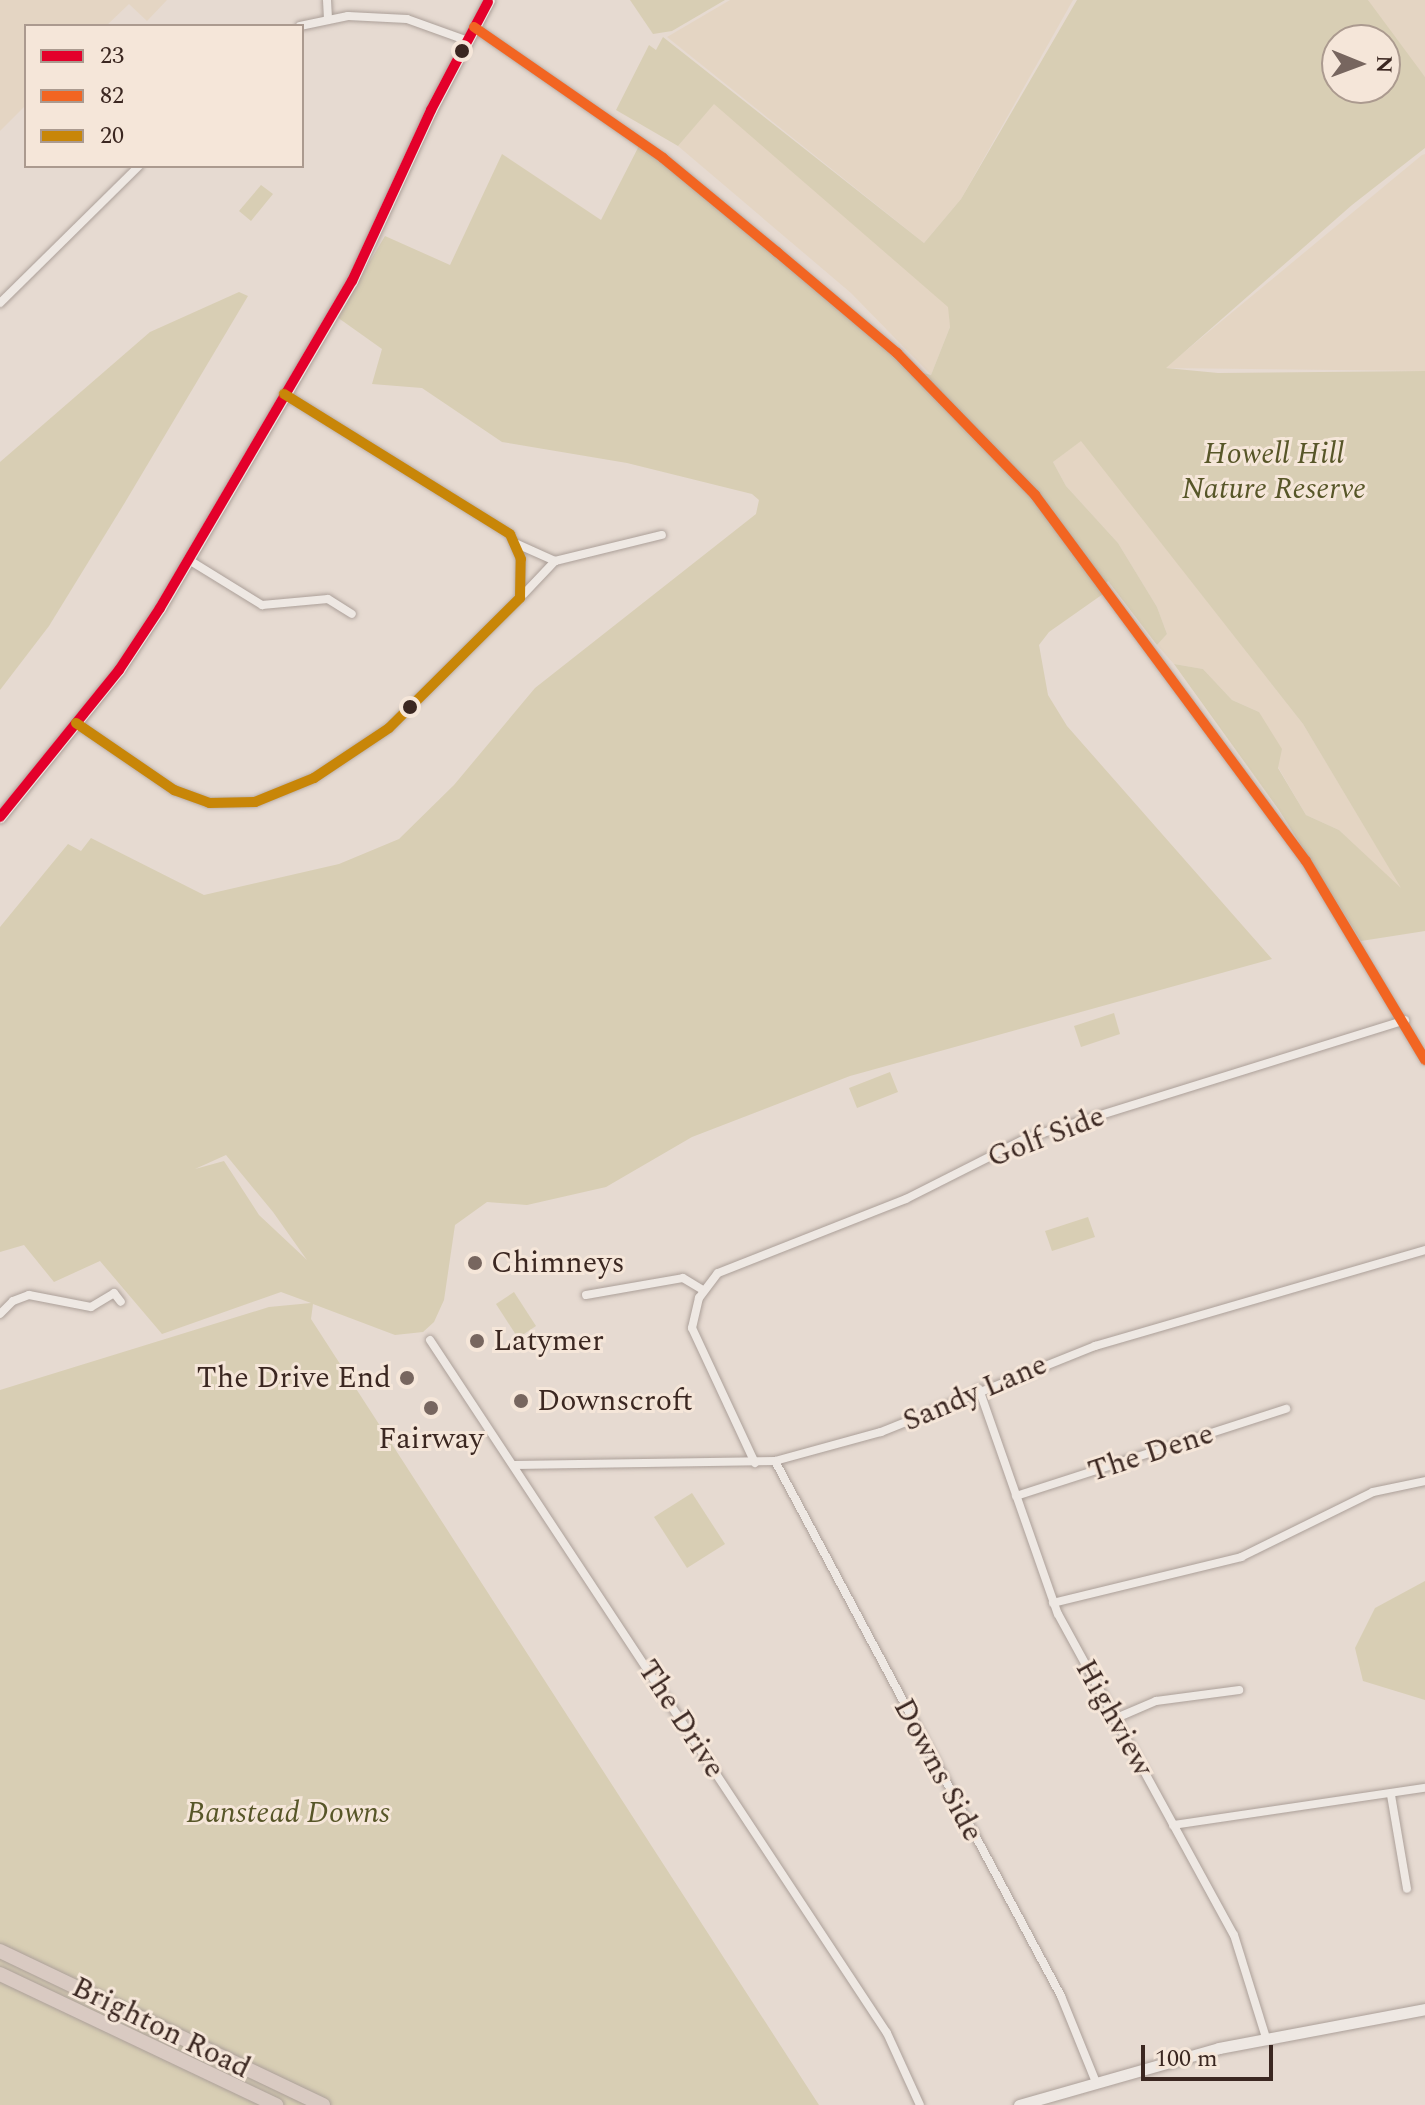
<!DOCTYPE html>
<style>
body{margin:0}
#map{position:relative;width:1425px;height:2105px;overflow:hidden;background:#e6dad1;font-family:Spectral,serif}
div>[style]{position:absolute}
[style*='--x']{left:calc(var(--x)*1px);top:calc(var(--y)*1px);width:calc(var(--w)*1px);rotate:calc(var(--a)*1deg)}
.farmland>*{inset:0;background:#e4d5c3}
.green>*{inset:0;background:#d8ceb4}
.roads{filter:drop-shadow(0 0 2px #aca099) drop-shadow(0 0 2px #aca099)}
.street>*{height:8px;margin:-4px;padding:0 4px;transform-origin:4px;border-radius:4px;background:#eee8e3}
.secondary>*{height:11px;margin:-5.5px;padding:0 5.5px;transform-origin:5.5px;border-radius:5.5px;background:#eee8e3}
.highway>*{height:14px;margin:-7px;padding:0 7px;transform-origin:7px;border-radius:7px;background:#d9cac2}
.bus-1>*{height:10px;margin:-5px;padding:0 5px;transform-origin:5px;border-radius:5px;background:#e4002b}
.bus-2>*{height:10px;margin:-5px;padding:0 5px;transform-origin:5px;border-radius:5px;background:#f26522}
.bus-3>*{height:10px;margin:-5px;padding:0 5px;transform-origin:5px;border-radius:5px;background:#c88608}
.dots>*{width:22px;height:22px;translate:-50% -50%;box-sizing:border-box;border:4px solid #f5e6d9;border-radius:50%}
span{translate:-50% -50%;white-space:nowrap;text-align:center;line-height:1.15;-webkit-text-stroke:6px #f5e6d9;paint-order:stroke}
.park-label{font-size:30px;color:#575628;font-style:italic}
.street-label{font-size:30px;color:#3b2721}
.poi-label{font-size:30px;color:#3b2721}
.left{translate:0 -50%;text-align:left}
.right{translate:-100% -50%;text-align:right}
.legend{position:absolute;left:24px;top:24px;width:280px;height:144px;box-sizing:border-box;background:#f5e6d9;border:2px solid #ab9a8f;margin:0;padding:10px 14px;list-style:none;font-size:24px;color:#3b2721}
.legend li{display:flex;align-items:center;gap:16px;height:40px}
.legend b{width:40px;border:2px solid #ab9a8f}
.north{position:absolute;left:1321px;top:24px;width:80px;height:80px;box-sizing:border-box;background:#f5e6d9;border:2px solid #ab9a8f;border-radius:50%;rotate:91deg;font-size:22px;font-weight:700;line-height:32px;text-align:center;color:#3b2721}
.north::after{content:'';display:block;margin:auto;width:28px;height:36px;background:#77665f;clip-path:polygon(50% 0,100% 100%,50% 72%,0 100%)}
.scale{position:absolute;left:1141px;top:2045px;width:132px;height:36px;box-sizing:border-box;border:4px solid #3b2721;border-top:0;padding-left:10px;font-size:24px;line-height:28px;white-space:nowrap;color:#3b2721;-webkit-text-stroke:6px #f5e6d9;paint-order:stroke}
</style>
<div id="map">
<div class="farmland">
<div style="clip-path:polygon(0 0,167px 0,147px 21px,129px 4px,106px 26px,26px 26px,26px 105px,0 131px)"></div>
<div style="clip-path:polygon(730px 0,1073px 0,961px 199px,924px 243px,667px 37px)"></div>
<div style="clip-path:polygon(1368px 0,1425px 0,1425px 77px,1384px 27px)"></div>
<div style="clip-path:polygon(714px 103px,949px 307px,950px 327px,931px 375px,851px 293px,678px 146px)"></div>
<div style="clip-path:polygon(1425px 154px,1425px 371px,1165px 368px,1422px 155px)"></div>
<div style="clip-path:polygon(1081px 440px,1303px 724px,1404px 892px,1339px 830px,1306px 815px,1278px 767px,1259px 712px,1232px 700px,1203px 669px,1174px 664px,1157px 645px,1167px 634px,1157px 607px,1118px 543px,1066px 486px,1053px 462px)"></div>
</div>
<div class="green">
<div style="clip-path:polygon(630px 0,725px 0,672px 31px,653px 34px)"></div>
<div style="clip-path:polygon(evenodd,1077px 0,1368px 0,1425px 77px,1425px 148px,1352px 205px,1166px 368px,1218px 373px,1425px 371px,1425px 931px,1361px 941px,1279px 810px,1174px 664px,1203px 669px,1232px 700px,1259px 712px,1282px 749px,1278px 768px,1306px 815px,1339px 830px,1401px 888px,1303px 724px,1081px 441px,1053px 462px,1066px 486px,1118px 543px,1157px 607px,1167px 634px,1157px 645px,1108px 581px,1099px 589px,1103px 594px,1049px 632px,1039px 645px,1048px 695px,1067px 726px,1272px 959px,850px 1076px,692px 1137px,606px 1187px,527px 1205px,487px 1202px,455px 1225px,444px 1300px,434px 1322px,423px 1332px,395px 1335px,313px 1304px,311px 1319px,819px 2105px,0 2105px,0 1390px,269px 1307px,311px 1303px,281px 1292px,162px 1334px,100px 1261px,54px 1282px,24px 1245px,0 1252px,0 927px,68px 844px,81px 851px,91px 838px,204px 895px,339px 864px,399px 839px,454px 785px,535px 688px,756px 514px,759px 500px,752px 494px,627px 463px,502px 442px,422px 388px,372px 384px,382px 349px,337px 317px,385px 236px,450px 265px,502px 154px,601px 220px,642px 140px,849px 306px,915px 371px,931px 375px,950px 327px,948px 307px,714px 104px,678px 146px,616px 110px,649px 45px,656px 50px,663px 37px,924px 243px,961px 199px,1077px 0,1337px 40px,1385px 40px,1385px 88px,1337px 88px,1337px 40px,1077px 0,226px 1155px,273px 1212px,307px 1260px,259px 1215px,224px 1161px,195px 1169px,226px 1155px)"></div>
<div style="clip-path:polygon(261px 185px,273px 194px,251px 221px,239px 211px)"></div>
<div style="clip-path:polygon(239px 292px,248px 296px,124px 504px,49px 626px,0 690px,0 462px,150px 332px)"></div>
<div style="clip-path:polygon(1114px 1013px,1120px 1034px,1081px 1047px,1074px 1026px)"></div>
<div style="clip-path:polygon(890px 1072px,898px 1092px,857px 1108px,849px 1088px)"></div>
<div style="clip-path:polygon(1088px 1217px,1095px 1237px,1052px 1251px,1045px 1231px)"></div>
<div style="clip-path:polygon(514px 1292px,536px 1326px,518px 1338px,496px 1304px)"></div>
<div style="clip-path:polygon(692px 1493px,725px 1544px,687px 1568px,654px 1517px)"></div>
<div style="clip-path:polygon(1425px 1581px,1425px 1700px,1363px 1681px,1355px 1648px,1375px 1608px)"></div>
</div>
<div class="roads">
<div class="street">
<div style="--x:327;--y:0;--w:19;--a:87"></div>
<div style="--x:300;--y:26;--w:49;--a:-11.8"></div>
<div style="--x:348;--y:16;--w:59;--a:2.9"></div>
<div style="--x:407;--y:19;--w:65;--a:19.8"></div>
<div style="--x:474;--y:27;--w:230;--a:34.7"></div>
<div style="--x:663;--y:158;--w:148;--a:39.5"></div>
<div style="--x:777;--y:252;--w:157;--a:40.1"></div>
<div style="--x:897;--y:353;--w:198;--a:45.8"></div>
<div style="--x:1035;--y:495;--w:455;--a:53.5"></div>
<div style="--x:1306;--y:861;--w:232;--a:59.1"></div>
<div style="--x:0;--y:303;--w:195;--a:-44.6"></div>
<div style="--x:517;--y:544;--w:42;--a:24.1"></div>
<div style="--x:189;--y:560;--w:86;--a:31.7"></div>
<div style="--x:262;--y:605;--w:66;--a:-5.2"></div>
<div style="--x:328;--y:599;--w:28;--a:32"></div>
<div style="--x:520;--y:598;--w:51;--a:-46.6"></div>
<div style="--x:555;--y:561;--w:110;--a:-13.7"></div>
<div style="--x:76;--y:723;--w:119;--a:34.4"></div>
<div style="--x:174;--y:790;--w:37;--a:20"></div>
<div style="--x:209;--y:803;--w:46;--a:-1.2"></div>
<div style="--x:255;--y:802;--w:64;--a:-22.1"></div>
<div style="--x:314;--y:778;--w:90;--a:-33.7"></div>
<div style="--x:389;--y:728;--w:185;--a:-44.8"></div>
<div style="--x:520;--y:598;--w:39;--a:-89"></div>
<div style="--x:521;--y:559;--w:27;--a:-114"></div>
<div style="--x:510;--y:534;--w:266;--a:-148.2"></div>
<div style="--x:586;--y:1295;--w:98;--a:-9.9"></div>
<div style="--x:683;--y:1278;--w:23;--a:31"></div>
<div style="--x:0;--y:1314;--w:18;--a:-45"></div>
<div style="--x:13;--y:1301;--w:17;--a:-21"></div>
<div style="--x:29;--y:1295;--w:63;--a:11"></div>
<div style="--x:91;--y:1307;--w:27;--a:-31"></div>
<div style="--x:114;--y:1293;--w:11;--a:52"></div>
<div style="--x:430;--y:1340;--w:830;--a:56.6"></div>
<div style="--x:887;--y:2033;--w:79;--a:65.4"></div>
<div style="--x:979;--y:1389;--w:238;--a:70.7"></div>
<div style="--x:1058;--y:1614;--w:366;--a:61.3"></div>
<div style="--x:1234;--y:1935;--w:108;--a:72.7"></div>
<div style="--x:775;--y:1461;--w:607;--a:61.87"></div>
<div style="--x:1061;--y:1996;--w:93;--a:67.9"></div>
<div style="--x:755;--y:1463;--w:149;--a:-115"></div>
<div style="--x:692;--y:1328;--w:31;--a:-77"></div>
<div style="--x:699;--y:1298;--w:31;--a:-53"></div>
<div style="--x:718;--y:1273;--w:202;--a:-21.5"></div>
<div style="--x:906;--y:1199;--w:136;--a:-26.8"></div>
<div style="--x:1027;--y:1138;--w:396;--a:-17.3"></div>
<div style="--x:514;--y:1465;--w:261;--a:-0.9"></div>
<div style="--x:775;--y:1461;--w:110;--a:-15.3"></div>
<div style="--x:881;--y:1432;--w:231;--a:-21.9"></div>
<div style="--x:1095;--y:1346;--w:344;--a:-16.2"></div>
<div style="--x:1016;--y:1496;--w:284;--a:-17.9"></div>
<div style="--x:1053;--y:1603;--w:194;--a:-13.7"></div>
<div style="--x:1241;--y:1557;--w:147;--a:-26.2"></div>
<div style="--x:1373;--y:1492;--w:53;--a:-11.9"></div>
<div style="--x:1114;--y:1719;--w:46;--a:-23.2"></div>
<div style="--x:1156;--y:1701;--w:84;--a:-7.5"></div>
<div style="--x:1391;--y:1795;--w:95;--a:80.3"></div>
<div style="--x:1173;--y:1825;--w:255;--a:-8.4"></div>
</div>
<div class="secondary">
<div style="--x:0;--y:817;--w:189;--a:-51"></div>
<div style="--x:119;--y:670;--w:74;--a:-56.5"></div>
<div style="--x:160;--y:608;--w:379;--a:-59.6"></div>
<div style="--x:352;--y:281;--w:188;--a:-65.2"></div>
<div style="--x:431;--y:110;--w:124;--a:-62.2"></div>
<div style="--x:1019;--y:2105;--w:208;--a:-15.9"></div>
<div style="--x:1219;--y:2048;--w:210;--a:-10.7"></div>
</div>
<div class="highway">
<div style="--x:0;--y:1951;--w:358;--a:25.5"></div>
<div style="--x:0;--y:1974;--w:306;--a:25.4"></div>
</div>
</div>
<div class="bus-1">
<div style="--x:0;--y:817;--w:189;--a:-51"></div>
<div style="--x:119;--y:670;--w:74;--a:-56.5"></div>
<div style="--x:160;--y:608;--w:379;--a:-59.6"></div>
<div style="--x:352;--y:281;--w:188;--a:-65.2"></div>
<div style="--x:431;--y:110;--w:122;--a:-62.2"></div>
</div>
<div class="bus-2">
<div style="--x:474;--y:27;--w:230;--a:34.7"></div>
<div style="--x:663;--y:158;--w:148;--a:39.5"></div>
<div style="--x:777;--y:252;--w:157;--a:40.1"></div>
<div style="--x:897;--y:353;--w:198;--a:45.8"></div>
<div style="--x:1035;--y:495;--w:455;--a:53.5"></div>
<div style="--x:1306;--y:861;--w:232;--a:59.1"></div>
</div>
<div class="bus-3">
<div style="--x:76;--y:723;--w:119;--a:34.4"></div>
<div style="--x:174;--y:790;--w:37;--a:20"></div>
<div style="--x:209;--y:803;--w:46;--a:-1.2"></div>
<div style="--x:255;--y:802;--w:64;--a:-22.1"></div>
<div style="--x:314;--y:778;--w:90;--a:-33.7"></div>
<div style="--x:389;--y:728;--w:185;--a:-44.8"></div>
<div style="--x:520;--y:598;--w:39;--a:-89"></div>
<div style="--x:521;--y:559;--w:27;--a:-114"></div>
<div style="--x:510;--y:534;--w:266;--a:-148.2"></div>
</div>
<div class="dots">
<div style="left:462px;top:51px;background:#3b2721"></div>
<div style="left:410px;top:707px;background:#3b2721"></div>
<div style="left:475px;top:1263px;background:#77665f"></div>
<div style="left:477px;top:1341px;background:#77665f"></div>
<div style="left:407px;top:1378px;background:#77665f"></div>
<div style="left:521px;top:1401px;background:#77665f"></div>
<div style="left:431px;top:1408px;background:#77665f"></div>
</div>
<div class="park-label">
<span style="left:1274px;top:471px">Howell Hill<br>Nature Reserve</span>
<span style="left:288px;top:1813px">Banstead Downs</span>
</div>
<div class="street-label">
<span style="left:1046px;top:1137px;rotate:-21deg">Golf Side</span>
<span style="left:975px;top:1393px;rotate:-23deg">Sandy Lane</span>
<span style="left:1151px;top:1453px;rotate:-18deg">The Dene</span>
<span style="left:1114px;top:1718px;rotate:61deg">Highview</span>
<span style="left:681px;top:1719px;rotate:57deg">The Drive</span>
<span style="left:938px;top:1770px;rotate:62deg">Downs Side</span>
<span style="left:161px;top:2028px;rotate:26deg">Brighton Road</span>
</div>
<div class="poi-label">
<span class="left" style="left:491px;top:1263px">Chimneys</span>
<span class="left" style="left:493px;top:1341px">Latymer</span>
<span class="right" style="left:391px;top:1378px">The Drive End</span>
<span class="left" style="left:537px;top:1401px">Downscroft</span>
<span style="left:431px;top:1439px">Fairway</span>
</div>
<ul class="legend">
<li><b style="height:10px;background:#e4002b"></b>23</li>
<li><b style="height:10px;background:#f26522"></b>82</li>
<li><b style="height:10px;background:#c88608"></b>20</li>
</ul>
<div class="north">N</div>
<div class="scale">100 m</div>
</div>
